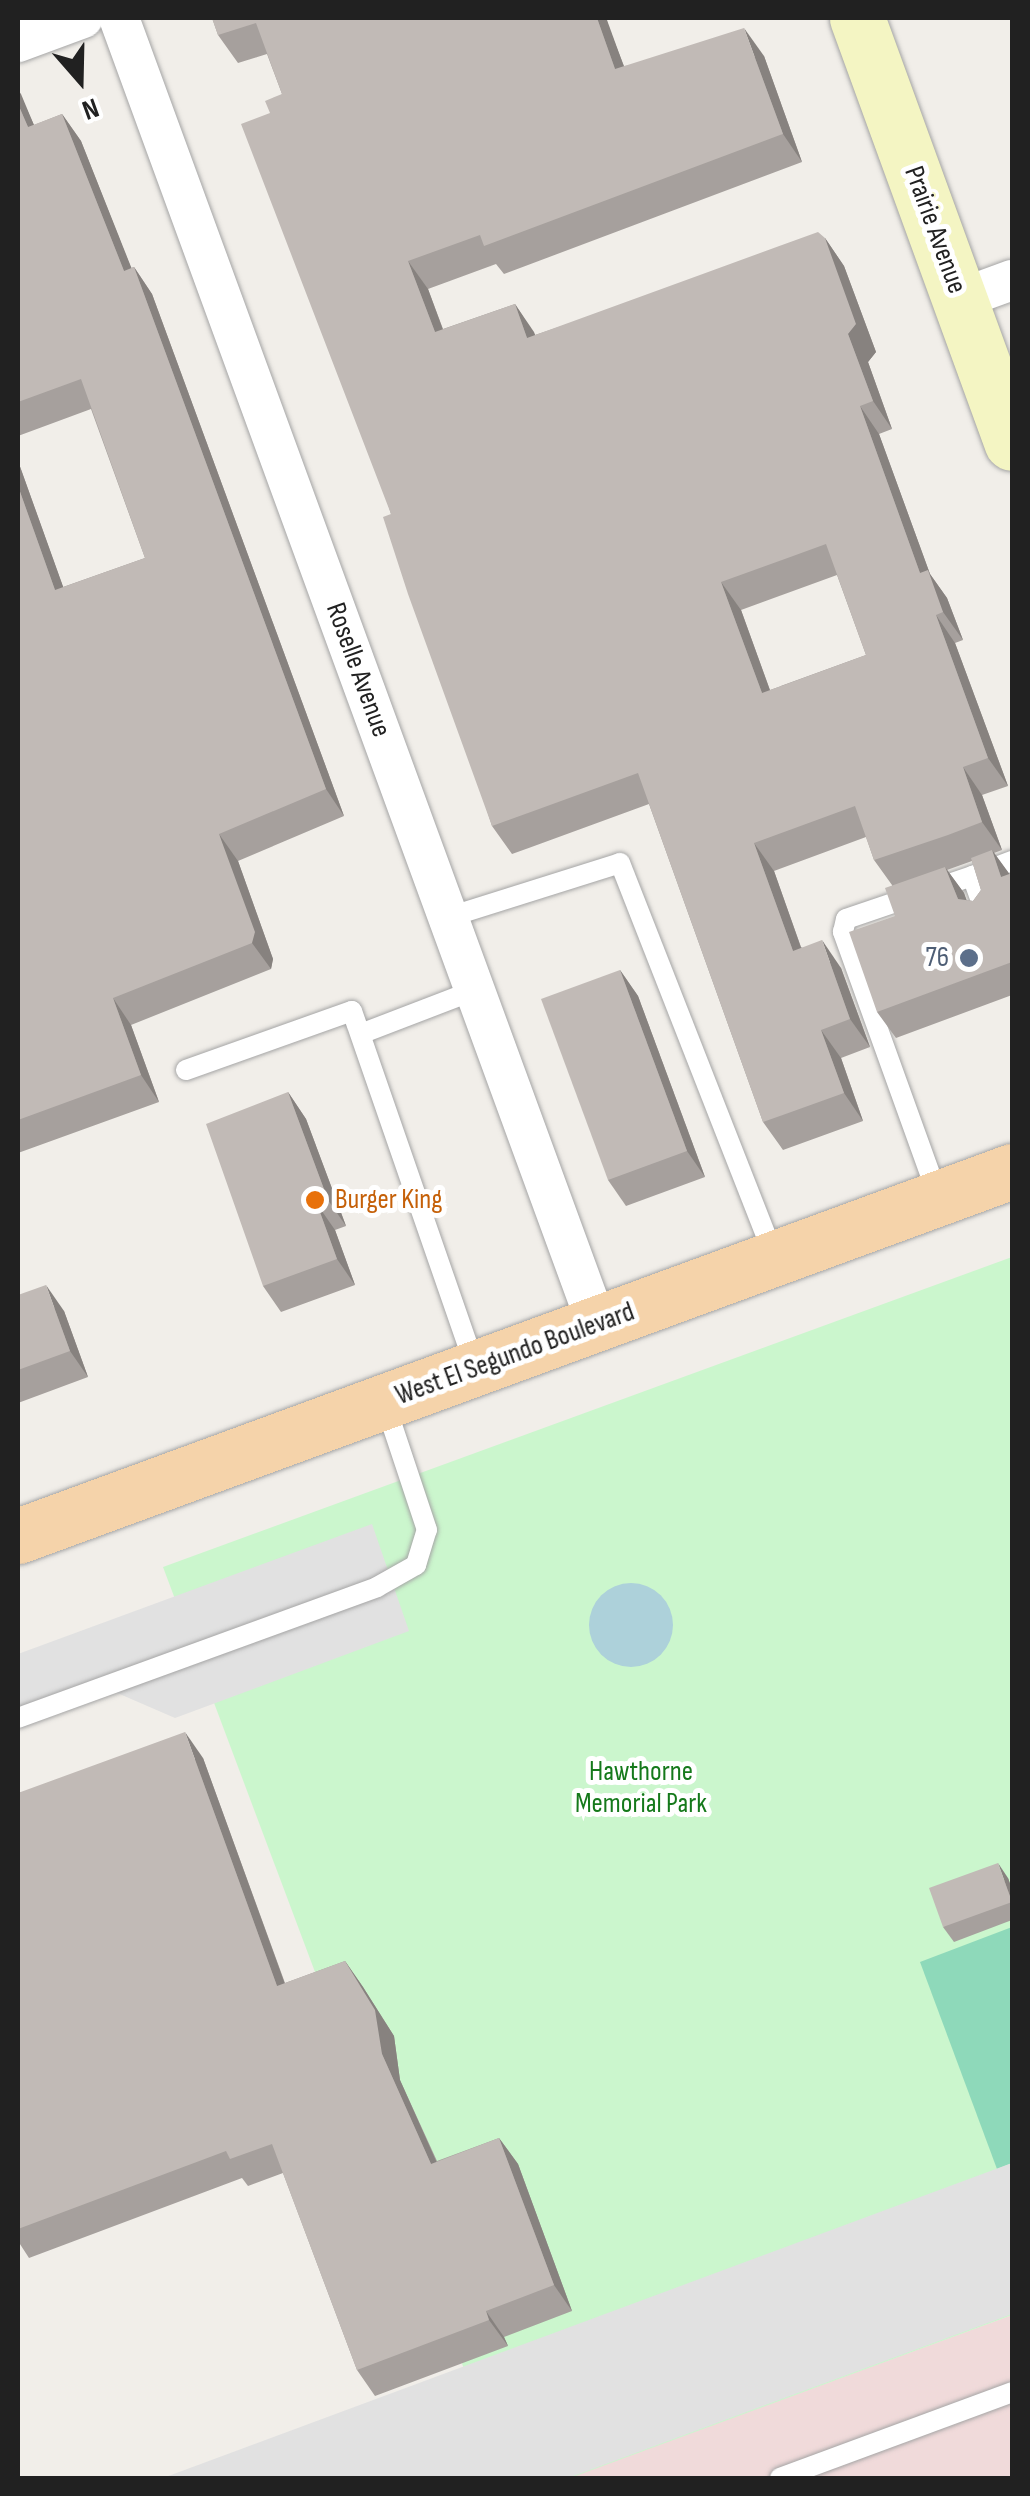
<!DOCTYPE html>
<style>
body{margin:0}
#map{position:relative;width:1030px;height:2496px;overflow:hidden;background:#f1eee9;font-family:"Sofia Sans Condensed",sans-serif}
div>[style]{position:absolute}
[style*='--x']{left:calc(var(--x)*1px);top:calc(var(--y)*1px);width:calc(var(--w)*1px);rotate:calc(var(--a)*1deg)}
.commercial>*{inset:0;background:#f0dada}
.park>*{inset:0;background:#cbf6cd}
.pitch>*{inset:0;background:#8ed9ba}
.parking>*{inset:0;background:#e1e1e1}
.water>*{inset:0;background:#add1da}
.round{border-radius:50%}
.roads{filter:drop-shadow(0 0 2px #a5a5a5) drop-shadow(0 0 2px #a5a5a5)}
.service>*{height:20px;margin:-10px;padding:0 10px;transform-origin:10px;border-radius:10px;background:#fff}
.minor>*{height:40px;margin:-20px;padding:0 20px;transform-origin:20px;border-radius:20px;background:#fff}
.secondary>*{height:55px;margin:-27.5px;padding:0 27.5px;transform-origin:27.5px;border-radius:27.5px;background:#f4f5c3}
.primary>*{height:55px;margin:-27.5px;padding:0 27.5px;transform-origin:27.5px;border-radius:27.5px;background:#f5d3aa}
.wall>*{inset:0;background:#a6a09d}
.shaded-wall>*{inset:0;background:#87827f}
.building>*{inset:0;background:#c1bab6}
.dots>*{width:28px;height:28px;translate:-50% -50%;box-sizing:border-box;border:5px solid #fff;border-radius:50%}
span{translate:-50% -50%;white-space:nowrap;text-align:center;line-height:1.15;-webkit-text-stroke:10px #fff;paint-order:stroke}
.street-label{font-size:28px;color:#212121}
.service-label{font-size:28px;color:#4e5e75}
.right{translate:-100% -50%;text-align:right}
.food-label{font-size:28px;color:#c56008}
.left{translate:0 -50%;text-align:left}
.park-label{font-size:28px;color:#15791b}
.frame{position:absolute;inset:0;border:20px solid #212121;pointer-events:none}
.north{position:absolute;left:30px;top:30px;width:100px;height:100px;-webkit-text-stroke:8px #fff;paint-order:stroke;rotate:160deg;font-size:28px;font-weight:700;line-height:40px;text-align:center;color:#212121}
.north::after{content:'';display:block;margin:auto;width:35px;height:45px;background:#212121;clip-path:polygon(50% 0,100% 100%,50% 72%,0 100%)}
</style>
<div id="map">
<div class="commercial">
<div style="clip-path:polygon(1012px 2315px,1012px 2478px,568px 2478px)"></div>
</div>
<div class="park">
<div style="clip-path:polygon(1012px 1257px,1012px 2315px,570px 2478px,505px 2478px,163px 1567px)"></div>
</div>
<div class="pitch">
<div style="clip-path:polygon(1012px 1927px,1012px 2163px,997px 2169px,920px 1962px)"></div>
</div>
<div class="parking">
<div style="clip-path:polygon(372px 1524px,409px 1631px,175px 1718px,115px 1692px,18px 1729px,18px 1654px)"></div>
<div style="clip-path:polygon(1012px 2163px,1012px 2314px,568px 2478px,163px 2478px)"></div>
</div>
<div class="water">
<div class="round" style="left:589px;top:1583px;width:84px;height:84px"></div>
</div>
<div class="roads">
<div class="service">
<div style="--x:986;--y:915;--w:41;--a:-109.7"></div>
<div style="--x:972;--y:876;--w:43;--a:-20.6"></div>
<div style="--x:449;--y:917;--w:179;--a:-17.5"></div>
<div style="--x:620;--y:863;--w:422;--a:68.6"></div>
<div style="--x:363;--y:1033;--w:120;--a:-21"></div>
<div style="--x:186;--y:1070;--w:176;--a:-19.6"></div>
<div style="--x:352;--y:1011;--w:376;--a:70.9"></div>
<div style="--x:938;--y:1196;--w:281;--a:-109.8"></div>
<div style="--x:843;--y:932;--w:13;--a:-77"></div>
<div style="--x:846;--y:919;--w:133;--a:-18.8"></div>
<div style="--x:18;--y:1718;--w:382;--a:-20"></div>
<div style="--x:377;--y:1587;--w:45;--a:-29.4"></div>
<div style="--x:416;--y:1565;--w:37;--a:-73"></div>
<div style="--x:427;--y:1530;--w:133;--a:-108.4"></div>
<div style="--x:780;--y:2478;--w:247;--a:-20.3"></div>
</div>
<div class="minor">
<div style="--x:119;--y:18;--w:1391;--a:69.9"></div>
<div style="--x:18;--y:42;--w:69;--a:-20.3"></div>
<div style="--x:960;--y:299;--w:55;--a:-20.1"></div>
</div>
<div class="secondary">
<div style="--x:857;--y:18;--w:452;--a:70"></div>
</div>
<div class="primary">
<div style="--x:18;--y:1536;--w:1059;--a:-20.16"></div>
</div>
</div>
<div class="wall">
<div style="clip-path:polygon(evenodd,212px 18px,605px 18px,624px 66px,764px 56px,802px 162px,504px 274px,496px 264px,428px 289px,443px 329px,515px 304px,535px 335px,825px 238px,844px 266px,876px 352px,868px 362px,892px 429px,879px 434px,930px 574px,947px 598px,963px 640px,955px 643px,1008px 786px,982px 795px,1002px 850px,994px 853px,1009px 874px,1012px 873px,1012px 995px,896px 1038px,877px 1012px,895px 916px,892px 885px,874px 860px,866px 837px,774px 871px,801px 947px,841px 968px,870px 1047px,841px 1058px,863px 1121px,783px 1150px,763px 1122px,649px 804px,512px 854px,492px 826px,391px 514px,270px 113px,282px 94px,267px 54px,238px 63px,218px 35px,212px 18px,837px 575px,866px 655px,770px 690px,741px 610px,837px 575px,212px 18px,972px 861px,981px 890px,973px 901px,966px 900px,964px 893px,947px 870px,972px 861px)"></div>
<div style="clip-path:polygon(18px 90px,34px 125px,62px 114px,81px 141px,131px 268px,134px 267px,152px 294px,344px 816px,238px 861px,273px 959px,271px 969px,131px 1025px,159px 1102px,18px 1153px,18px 461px,63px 587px,145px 558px,91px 409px,18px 436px)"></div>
<div style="clip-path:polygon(620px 970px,638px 996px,705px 1177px,626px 1206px,608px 1180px)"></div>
<div style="clip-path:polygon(288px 1092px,306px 1119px,346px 1226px,335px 1230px,355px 1285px,281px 1312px,263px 1286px)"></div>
<div style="clip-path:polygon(18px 1295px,64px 1311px,88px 1377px,18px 1403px)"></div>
<div style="clip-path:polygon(203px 1758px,285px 1983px,345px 1961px,363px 1987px,394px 2036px,400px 2080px,437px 2161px,499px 2138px,518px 2164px,572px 2311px,504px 2337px,508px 2346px,375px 2396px,357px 2370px,283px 2173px,248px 2186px,242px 2178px,29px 2258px,18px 2241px,18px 1793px)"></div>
<div style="clip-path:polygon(1008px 1878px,1012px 1889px,1012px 1920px,954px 1942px,943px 1927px)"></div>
</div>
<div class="shaded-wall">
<div style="clip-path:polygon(597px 18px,605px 18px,607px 20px,635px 97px,615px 69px)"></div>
<div style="clip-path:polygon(744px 28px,764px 56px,802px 162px,783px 134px)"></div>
<div style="clip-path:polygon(18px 90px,21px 94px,46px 154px,28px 127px,18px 104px)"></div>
<div style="clip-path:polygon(62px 114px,81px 141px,143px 297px,124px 271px)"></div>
<div style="clip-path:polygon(825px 238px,844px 266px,876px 352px,868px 362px,892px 429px,873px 401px,848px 334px)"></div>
<div style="clip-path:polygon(408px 261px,428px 289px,454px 360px,435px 332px)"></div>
<div style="clip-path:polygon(134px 267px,152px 294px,344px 816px,326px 789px)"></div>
<div style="clip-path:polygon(515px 304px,534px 332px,547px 366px,527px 338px)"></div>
<div style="clip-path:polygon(860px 406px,879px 434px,930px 574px,947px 598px,963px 640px,943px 612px,920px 573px)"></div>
<div style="clip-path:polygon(18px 461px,74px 617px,55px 590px,18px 486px)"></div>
<div style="clip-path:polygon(721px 582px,741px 610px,781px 721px,762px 693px)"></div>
<div style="clip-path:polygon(936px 615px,955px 643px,1008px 786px,988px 758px)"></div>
<div style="clip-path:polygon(963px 767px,982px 795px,1002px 850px,982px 822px)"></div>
<div style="clip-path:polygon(219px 834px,238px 861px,273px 959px,271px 969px,252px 943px)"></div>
<div style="clip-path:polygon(754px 843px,774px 871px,812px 979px,793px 951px)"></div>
<div style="clip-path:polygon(992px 850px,1011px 876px,1001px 877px)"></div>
<div style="clip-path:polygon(945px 867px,964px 893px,976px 925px,958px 899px)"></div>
<div style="clip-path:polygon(822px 940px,841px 968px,870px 1047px,850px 1019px)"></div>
<div style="clip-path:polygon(620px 970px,638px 996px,705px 1177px,687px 1151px)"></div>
<div style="clip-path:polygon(113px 998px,131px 1025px,159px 1102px,141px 1075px)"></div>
<div style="clip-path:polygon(821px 1030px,841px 1058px,863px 1121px,844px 1093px)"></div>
<div style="clip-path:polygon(288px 1092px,306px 1119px,346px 1226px,328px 1200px)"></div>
<div style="clip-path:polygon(317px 1204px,335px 1230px,355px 1285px,337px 1259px)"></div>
<div style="clip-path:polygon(46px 1285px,64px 1311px,88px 1377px,70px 1351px)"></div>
<div style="clip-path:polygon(185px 1732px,203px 1758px,295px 2012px,277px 1986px)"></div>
<div style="clip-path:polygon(998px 1863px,1008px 1878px,1012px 1889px,1012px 1902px)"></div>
<div style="clip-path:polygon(345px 1961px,363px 1987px,394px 2036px,400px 2080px,449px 2190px,431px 2164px,382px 2054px)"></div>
<div style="clip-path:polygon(499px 2138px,518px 2164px,572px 2311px,554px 2285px)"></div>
<div style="clip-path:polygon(486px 2311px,504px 2337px,508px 2346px,489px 2320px)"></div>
</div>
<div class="building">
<div style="clip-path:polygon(evenodd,212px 18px,597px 18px,615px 69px,744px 28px,783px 134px,484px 246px,480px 235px,408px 261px,435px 332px,515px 304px,527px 338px,818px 232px,825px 238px,856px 324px,848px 334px,873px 401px,860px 406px,920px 573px,928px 570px,943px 612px,936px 615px,988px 758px,963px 767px,982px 822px,948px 835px,874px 860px,855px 806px,754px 843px,793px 951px,822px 940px,850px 1019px,821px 1030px,844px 1093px,763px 1122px,638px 773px,492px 826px,408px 594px,383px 517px,391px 514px,241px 124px,270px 113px,265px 101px,282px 94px,256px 23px,218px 35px,212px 18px,826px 544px,866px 655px,762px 693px,721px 582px,826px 544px)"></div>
<div style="clip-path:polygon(18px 104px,28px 127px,62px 114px,124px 271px,134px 267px,326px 789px,219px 834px,255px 932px,252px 943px,113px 998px,141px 1075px,18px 1120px,18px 486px,55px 590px,145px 558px,81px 379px,18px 402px)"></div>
<div style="clip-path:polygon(992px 850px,1001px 877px,1012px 873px,1012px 962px,877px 1012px,849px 932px,895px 916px,885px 888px,945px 867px,958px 899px,973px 901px,981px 890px,971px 858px)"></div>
<div style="clip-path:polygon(620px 970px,687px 1151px,608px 1180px,541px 999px)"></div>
<div style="clip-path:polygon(288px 1092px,328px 1200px,317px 1204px,337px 1259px,263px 1286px,206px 1124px)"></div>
<div style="clip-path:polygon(46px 1285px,70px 1351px,18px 1370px,18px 1295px)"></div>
<div style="clip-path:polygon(185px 1732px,277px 1986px,345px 1961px,375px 2010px,382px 2054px,431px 2164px,499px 2138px,554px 2285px,486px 2311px,489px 2320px,357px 2370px,272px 2144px,230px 2159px,226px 2151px,18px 2229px,18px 1793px)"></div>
<div style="clip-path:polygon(998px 1863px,1012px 1902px,943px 1927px,929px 1888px)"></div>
</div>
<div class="dots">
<div style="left:969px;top:958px;background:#5c6f8a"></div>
<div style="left:315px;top:1200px;background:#e8710a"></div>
</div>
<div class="street-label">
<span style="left:935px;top:230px;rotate:70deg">Prairie Avenue</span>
<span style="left:358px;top:670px;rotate:70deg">Roselle Avenue</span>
<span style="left:515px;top:1354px;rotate:-20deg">West El Segundo Boulevard</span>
</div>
<div class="service-label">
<span class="right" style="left:949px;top:958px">76</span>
</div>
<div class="food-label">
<span class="left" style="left:335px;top:1200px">Burger King</span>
</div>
<div class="park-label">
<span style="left:641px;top:1788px">Hawthorne<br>Memorial Park</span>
</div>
<div class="frame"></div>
<div class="north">N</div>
</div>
